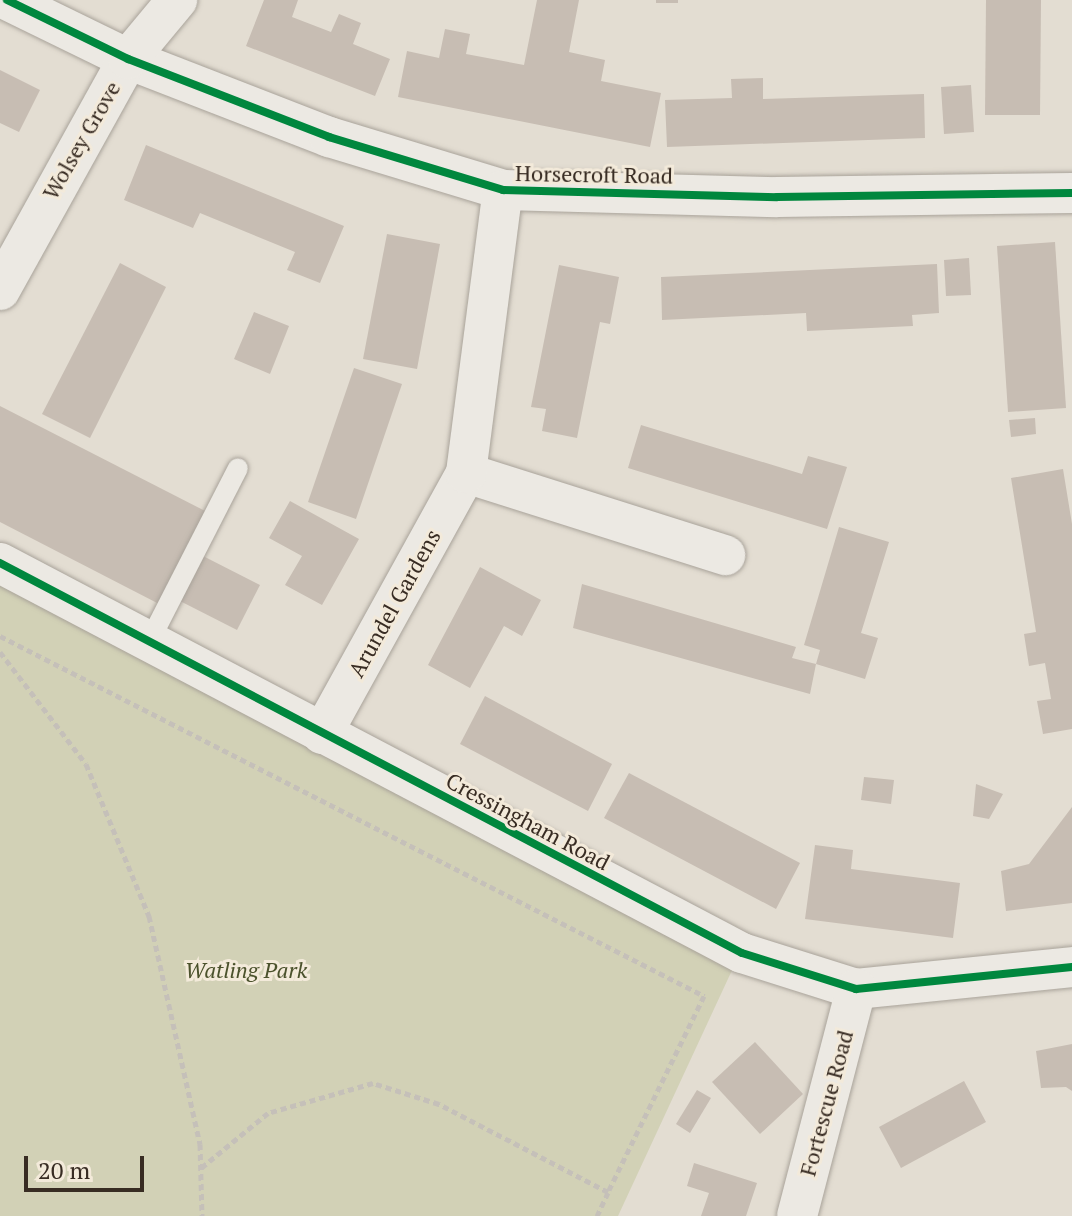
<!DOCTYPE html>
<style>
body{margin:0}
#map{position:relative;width:1072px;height:1216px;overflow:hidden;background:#e3ddd2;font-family:"PT Serif",serif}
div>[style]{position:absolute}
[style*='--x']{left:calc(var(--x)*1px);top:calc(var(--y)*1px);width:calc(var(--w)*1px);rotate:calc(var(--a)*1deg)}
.green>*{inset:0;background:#d2d1b6}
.building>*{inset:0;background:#c7bdb3}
.path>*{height:5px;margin-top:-2.5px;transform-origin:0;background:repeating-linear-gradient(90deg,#c5c0b9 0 6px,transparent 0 10px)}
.roads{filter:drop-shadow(0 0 2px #a9a39a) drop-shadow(0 0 2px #a9a39a)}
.service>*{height:20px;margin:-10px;padding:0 10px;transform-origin:10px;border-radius:10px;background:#ece9e3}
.minor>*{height:40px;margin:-20px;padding:0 20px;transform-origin:20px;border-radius:20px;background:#ece9e3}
.cycleway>*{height:8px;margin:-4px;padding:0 4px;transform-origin:4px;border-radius:4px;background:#00873e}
span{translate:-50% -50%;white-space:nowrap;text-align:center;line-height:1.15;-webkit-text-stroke:6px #f3eada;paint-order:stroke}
.street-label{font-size:22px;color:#382c23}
.park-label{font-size:22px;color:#4b522c;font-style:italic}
.scale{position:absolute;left:24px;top:1156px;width:120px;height:36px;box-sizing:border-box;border:4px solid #382c23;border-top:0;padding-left:10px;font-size:24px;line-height:28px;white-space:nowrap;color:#382c23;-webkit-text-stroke:6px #f3eada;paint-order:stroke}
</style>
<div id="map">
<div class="green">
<div style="clip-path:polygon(0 561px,740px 953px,618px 1216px,0 1216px)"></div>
</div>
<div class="building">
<div style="clip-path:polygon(264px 0,298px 0,292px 17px,331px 32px,339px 14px,361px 23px,353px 44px,390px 59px,375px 96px,246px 46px)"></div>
<div style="clip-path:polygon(537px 0,579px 0,569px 52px,605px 60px,601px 81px,661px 93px,650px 147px,398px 97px,407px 51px,439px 58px,445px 29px,470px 34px,466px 54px,524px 65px)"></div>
<div style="clip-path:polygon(656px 0,678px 0,678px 3px,656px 3px)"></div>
<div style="clip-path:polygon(986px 0,1041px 0,1040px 115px,985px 115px)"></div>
<div style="clip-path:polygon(0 70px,40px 90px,19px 132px,0 123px)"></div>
<div style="clip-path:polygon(763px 78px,763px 99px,924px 94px,925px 138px,667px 147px,665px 100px,732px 98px,731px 79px)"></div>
<div style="clip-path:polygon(971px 85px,974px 132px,944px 134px,941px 87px)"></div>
<div style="clip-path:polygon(146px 145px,344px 226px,320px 283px,287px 270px,295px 252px,200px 213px,193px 228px,124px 200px)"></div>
<div style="clip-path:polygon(387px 234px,440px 244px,417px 369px,363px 359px)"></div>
<div style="clip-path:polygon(1055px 242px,1066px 408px,1008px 412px,997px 246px)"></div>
<div style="clip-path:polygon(969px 258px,971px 295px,946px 296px,944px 260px)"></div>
<div style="clip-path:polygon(120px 263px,166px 287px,90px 438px,42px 414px)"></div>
<div style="clip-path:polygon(937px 264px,939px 313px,912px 315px,913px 326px,807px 331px,806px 313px,662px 320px,661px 277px)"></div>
<div style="clip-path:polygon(559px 265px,619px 277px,610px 324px,600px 322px,577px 438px,542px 431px,546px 409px,531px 407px)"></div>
<div style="clip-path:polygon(254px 312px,289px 326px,270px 374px,234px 359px)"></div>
<div style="clip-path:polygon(354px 368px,402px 384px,356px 519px,308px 502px)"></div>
<div style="clip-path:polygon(0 406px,209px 513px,161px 605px,0 522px)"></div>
<div style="clip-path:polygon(1035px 418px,1036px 434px,1011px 437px,1009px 420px)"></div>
<div style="clip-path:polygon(641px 425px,802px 474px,808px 456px,847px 467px,827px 529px,628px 468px)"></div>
<div style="clip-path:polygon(1063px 469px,1072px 524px,1072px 729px,1043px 734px,1037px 701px,1051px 699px,1045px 663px,1029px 666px,1024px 634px,1036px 632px,1011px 478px)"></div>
<div style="clip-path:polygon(290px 501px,359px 539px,322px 605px,285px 585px,302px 556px,269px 538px)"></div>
<div style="clip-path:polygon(839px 527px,889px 542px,861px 633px,878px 638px,865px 679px,816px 664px,820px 650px,804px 645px)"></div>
<div style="clip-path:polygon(203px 556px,260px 585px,237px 630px,180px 601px)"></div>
<div style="clip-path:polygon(480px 567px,541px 600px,522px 636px,504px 626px,470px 688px,428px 665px)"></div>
<div style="clip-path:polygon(582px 584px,796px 647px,792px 658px,816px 664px,810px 694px,573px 628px)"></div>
<div style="clip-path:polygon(485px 696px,612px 764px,588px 811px,460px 744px)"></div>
<div style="clip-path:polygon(629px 773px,800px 863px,776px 909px,604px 818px)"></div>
<div style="clip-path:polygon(864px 777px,894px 780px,891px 804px,861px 800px)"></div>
<div style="clip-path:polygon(976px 784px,1003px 794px,989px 819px,973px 816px)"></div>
<div style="clip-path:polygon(1072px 807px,1072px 903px,1006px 911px,1001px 871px,1029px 864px)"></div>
<div style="clip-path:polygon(815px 845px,853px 850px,851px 869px,960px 883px,953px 938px,805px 919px)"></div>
<div style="clip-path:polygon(755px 1042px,803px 1094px,760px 1134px,712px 1082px)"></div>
<div style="clip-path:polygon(1072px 1044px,1072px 1091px,1066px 1087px,1041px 1088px,1036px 1051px)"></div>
<div style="clip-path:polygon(964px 1081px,986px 1122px,901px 1168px,879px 1127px)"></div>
<div style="clip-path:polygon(697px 1090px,711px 1098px,690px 1133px,676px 1124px)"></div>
<div style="clip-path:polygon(694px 1163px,757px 1183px,746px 1216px,701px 1216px,709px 1193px,687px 1186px)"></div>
</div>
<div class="path">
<div style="--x:0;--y:636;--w:791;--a:27.08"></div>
<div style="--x:704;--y:996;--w:218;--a:116.1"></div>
<div style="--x:608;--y:1192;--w:191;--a:-152.5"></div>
<div style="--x:439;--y:1104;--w:69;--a:-162.3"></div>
<div style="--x:373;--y:1083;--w:109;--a:164.1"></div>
<div style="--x:268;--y:1113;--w:87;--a:140.6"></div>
<div style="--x:0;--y:652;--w:141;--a:52.5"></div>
<div style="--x:86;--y:764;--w:165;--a:67.5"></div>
<div style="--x:149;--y:916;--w:234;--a:77.4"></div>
<div style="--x:200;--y:1144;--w:72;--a:88.4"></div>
<div style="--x:597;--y:1216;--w:26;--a:-65"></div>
</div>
<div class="roads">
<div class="service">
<div style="--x:149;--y:642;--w:195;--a:-62.9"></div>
</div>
<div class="minor">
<div style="--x:7;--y:0;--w:135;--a:26"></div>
<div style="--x:128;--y:59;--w:216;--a:21.2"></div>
<div style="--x:329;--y:137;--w:182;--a:16.9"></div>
<div style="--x:503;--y:190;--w:274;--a:1.5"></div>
<div style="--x:777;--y:197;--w:295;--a:-0.8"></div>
<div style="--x:0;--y:290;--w:264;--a:-61"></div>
<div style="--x:128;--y:59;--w:77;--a:-50.3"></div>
<div style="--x:466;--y:473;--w:272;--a:17.6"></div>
<div style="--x:0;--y:563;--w:838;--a:27.73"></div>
<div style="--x:742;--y:953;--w:120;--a:17.5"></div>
<div style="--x:856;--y:989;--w:217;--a:-5.8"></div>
<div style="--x:322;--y:734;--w:298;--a:-61.1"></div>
<div style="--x:466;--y:473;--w:285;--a:-82.6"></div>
<div style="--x:797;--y:1216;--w:235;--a:-75.4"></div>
</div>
</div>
<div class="cycleway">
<div style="--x:7;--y:0;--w:135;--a:26"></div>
<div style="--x:128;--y:59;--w:216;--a:21.2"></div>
<div style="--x:329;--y:137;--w:182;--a:16.9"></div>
<div style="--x:503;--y:190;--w:274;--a:1.5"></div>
<div style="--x:777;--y:197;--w:295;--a:-0.8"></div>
<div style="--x:0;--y:563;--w:838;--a:27.73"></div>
<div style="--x:742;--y:953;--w:120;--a:17.5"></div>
<div style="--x:856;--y:989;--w:217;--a:-5.8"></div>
</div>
<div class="street-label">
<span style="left:81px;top:140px;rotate:-60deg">Wolsey Grove</span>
<span style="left:594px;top:174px;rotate:1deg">Horsecroft Road</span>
<span style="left:394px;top:603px;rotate:-61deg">Arundel Gardens</span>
<span style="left:528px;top:821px;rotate:28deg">Cressingham Road</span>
<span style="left:826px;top:1103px;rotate:-75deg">Fortescue Road</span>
</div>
<div class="park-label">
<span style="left:246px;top:970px">Watling Park</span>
</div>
<div class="scale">20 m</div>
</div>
